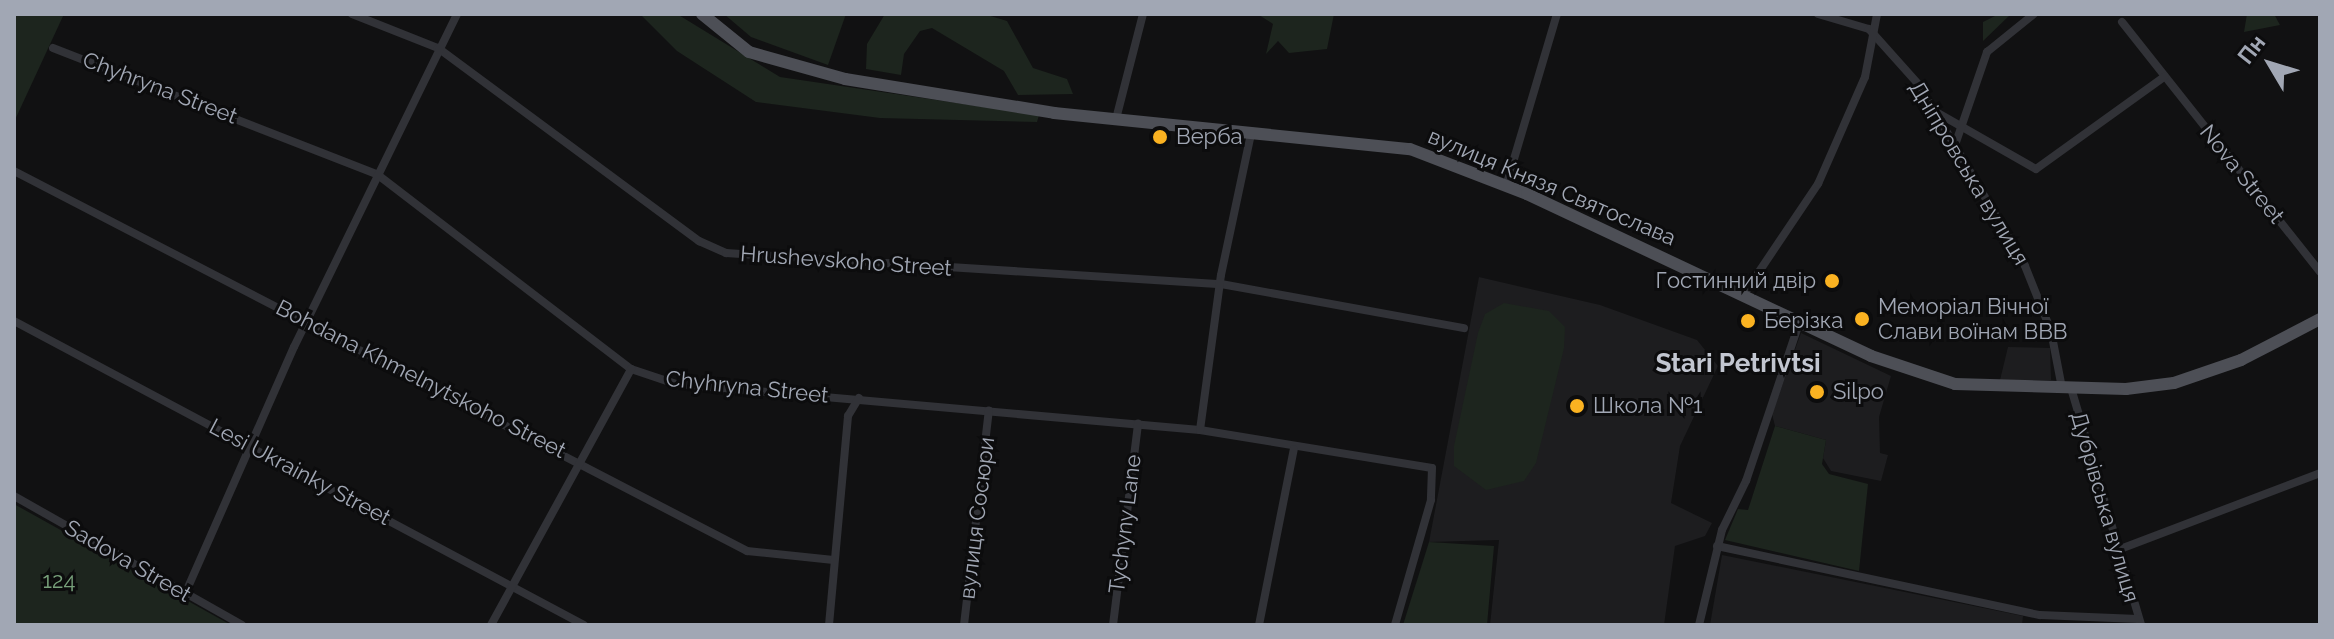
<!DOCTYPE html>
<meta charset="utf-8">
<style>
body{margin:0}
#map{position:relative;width:2334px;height:639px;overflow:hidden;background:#111112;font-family:Raleway,sans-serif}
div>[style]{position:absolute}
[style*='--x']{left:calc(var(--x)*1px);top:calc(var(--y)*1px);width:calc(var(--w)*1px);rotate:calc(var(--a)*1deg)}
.built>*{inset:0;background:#1d1d1f}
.green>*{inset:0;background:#1d251e}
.street>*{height:8px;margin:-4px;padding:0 4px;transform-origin:4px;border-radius:4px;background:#313237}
.primary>*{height:12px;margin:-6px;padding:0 6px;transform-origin:6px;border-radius:6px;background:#4d4f56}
.dots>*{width:22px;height:22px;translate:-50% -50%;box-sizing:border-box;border:4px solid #0c0c0d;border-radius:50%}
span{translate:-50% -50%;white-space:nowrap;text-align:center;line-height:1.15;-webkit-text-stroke:6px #0c0c0d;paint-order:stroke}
.street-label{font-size:22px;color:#a1a7b4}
.poi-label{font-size:22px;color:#a1a7b4}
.left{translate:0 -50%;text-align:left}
.right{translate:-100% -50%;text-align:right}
.park-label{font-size:22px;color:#77a07a}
.quarter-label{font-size:26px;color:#c2c6d0;font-weight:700}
.frame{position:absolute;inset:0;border:16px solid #a1a7b4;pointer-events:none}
.north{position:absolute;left:2230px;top:24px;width:80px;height:80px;-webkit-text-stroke:6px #0c0c0d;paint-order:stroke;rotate:308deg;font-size:22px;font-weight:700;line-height:32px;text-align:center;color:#a1a7b4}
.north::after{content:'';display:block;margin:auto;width:28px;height:36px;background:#a1a7b4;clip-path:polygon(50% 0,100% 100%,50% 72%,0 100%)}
</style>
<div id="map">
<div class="built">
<div style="clip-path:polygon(1479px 277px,1600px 305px,1697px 340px,1718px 366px,1680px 446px,1671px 503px,1712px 523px,1705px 536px,1675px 546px,1664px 625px,1490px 625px,1499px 540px,1429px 542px)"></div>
<div style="clip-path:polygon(1801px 333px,1891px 376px,1879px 417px,1880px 453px,1888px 455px,1881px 481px,1831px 471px,1823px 458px,1826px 440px,1775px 426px,1772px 414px)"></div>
<div style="clip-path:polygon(2008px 347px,2050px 348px,2051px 380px,2000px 380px)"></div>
<div style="clip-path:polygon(1722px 555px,2023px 616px,2022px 625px,1710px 625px)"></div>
</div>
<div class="green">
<div style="clip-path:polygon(14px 14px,64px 14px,14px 122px)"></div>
<div style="clip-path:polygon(640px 14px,677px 14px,780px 77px,1039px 115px,1037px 122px,880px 118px,756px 102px,677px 51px)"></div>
<div style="clip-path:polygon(724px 14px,846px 14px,828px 65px,751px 37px)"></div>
<div style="clip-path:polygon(885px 14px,984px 14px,1007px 21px,1033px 68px,1067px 79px,1073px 94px,1018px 95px,1004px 71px,932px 28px,920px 31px,904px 54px,901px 75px,866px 69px,867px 44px)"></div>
<div style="clip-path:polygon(1334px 14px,1327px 49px,1289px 53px,1278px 41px,1266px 54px,1273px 24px,1259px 15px)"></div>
<div style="clip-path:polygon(1999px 14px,2011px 14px,1983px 41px,1983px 22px)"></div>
<div style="clip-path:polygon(2247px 14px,2274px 14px,2280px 25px,2244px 32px)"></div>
<div style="clip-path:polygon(1504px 303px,1549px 311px,1565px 327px,1564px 348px,1536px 463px,1524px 481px,1486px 490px,1454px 466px,1454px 446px,1478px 333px,1485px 314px)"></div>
<div style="clip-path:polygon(1775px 426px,1826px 440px,1822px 464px,1829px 474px,1868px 484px,1859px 571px,1725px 540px,1738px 509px,1748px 510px)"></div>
<div style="clip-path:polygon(14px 504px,231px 625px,14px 625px)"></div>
<div style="clip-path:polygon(1429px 542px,1494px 546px,1487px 625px,1403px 625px)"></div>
</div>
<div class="street">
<div style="--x:352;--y:14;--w:92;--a:21.6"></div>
<div style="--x:438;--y:48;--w:325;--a:36.5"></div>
<div style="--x:699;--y:241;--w:30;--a:24"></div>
<div style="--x:726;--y:253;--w:496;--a:3.6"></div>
<div style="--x:1221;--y:284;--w:247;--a:10.3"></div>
<div style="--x:1818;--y:14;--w:53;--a:16.4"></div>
<div style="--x:1869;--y:29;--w:76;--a:48.2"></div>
<div style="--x:1920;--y:86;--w:208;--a:59.7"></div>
<div style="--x:2025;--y:266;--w:70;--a:68.2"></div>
<div style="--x:2051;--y:331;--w:58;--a:79.1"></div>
<div style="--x:2122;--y:22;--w:319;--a:51.6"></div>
<div style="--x:53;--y:48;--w:349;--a:21.3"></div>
<div style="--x:378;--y:175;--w:319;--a:37.5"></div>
<div style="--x:631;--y:369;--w:47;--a:18.4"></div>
<div style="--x:676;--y:384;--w:526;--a:5.02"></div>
<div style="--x:1200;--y:430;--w:235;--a:9.3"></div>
<div style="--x:1432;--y:468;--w:32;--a:92"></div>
<div style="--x:1431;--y:500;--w:130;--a:106.1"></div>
<div style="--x:1936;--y:112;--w:115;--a:29.7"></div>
<div style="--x:2036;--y:169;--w:158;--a:-35.7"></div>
<div style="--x:1116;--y:119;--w:108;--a:-75.6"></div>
<div style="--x:1954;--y:148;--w:102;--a:-71"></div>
<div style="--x:1987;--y:52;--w:60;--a:-39"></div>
<div style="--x:14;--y:171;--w:826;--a:27.4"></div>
<div style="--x:747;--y:551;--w:87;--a:5.9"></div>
<div style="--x:1506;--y:186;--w:179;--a:-73.5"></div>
<div style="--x:1744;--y:294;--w:133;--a:-56.1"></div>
<div style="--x:1818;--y:184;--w:117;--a:-66.3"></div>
<div style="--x:1865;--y:77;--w:64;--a:-79.2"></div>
<div style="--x:14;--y:321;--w:646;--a:28.07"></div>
<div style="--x:2071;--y:388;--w:247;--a:73.5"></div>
<div style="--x:1200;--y:430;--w:156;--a:-82.3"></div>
<div style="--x:1221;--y:275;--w:144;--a:-78"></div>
<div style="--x:14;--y:496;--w:262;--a:29.5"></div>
<div style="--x:1717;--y:546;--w:330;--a:12.1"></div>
<div style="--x:2040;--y:615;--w:98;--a:2.3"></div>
<div style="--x:2115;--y:551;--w:219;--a:-20.8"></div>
<div style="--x:185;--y:594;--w:270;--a:-66.2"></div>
<div style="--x:294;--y:347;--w:371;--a:-63.9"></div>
<div style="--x:491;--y:625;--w:292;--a:-61.3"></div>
<div style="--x:829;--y:625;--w:210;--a:-84.8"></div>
<div style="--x:848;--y:416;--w:21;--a:-59"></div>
<div style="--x:964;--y:625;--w:216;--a:-83.4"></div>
<div style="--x:1113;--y:625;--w:203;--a:-82.9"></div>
<div style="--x:1259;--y:625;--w:179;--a:-78.8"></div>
<div style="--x:1699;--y:625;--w:98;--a:-76.4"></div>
<div style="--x:1722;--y:530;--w:55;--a:-63.9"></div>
<div style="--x:1746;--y:481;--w:169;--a:-71.4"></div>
</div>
<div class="primary">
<div style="--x:702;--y:14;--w:60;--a:39"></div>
<div style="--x:749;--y:52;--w:100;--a:15.7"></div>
<div style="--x:845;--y:79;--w:212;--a:9.2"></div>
<div style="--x:1054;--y:113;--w:358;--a:5.8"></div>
<div style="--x:1410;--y:149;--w:125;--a:21"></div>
<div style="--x:1527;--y:194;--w:380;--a:25.2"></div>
<div style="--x:1871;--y:356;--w:89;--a:18.4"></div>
<div style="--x:1955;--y:384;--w:171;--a:1.7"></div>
<div style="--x:2126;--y:389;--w:48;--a:-7.1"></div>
<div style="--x:2174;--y:383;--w:71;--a:-18.9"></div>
<div style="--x:2241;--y:360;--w:89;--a:-27.4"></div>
</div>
<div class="dots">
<div style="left:1160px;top:137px;background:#fab221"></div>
<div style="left:1832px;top:281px;background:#fab221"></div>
<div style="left:1862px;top:319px;background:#fab221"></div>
<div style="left:1748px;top:321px;background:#fab221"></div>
<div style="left:1817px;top:392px;background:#fab221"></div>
<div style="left:1577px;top:406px;background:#fab221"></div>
</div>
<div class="street-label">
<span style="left:160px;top:88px;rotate:21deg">Chyhryna Street</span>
<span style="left:1969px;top:173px;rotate:59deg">Дніпровська вулиця</span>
<span style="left:2242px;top:174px;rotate:51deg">Nova Street</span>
<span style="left:1552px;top:187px;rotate:23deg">вулиця Князя Святослава</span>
<span style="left:846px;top:261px;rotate:4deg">Hrushevskoho Street</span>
<span style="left:421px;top:379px;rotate:27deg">Bohdana Khmelnytskoho Street</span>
<span style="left:747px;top:387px;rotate:6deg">Chyhryna Street</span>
<span style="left:300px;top:472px;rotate:28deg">Lesi Ukrainky Street</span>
<span style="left:2105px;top:507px;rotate:74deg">Дубрівська вулиця</span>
<span style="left:977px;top:518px;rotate:-83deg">вулиця Сосюри</span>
<span style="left:1125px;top:524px;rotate:-83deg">Tychyny Lane</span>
<span style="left:128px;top:561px;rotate:30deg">Sadova Street</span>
</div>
<div class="poi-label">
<span class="left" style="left:1176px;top:137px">Верба</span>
<span class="right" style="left:1816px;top:281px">Гостинний двір</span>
<span class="left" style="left:1878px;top:319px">Меморіал Вічної<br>Слави воїнам ВВВ</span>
<span class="left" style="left:1764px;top:321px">Берізка</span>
<span class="left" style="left:1833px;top:392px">Silpo</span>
<span class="left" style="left:1593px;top:406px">Школа №1</span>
</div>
<div class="park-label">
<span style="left:59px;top:581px">124</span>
</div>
<div class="quarter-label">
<span style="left:1738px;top:364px">Stari Petrivtsi</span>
</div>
<div class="frame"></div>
<div class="north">Пн</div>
</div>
